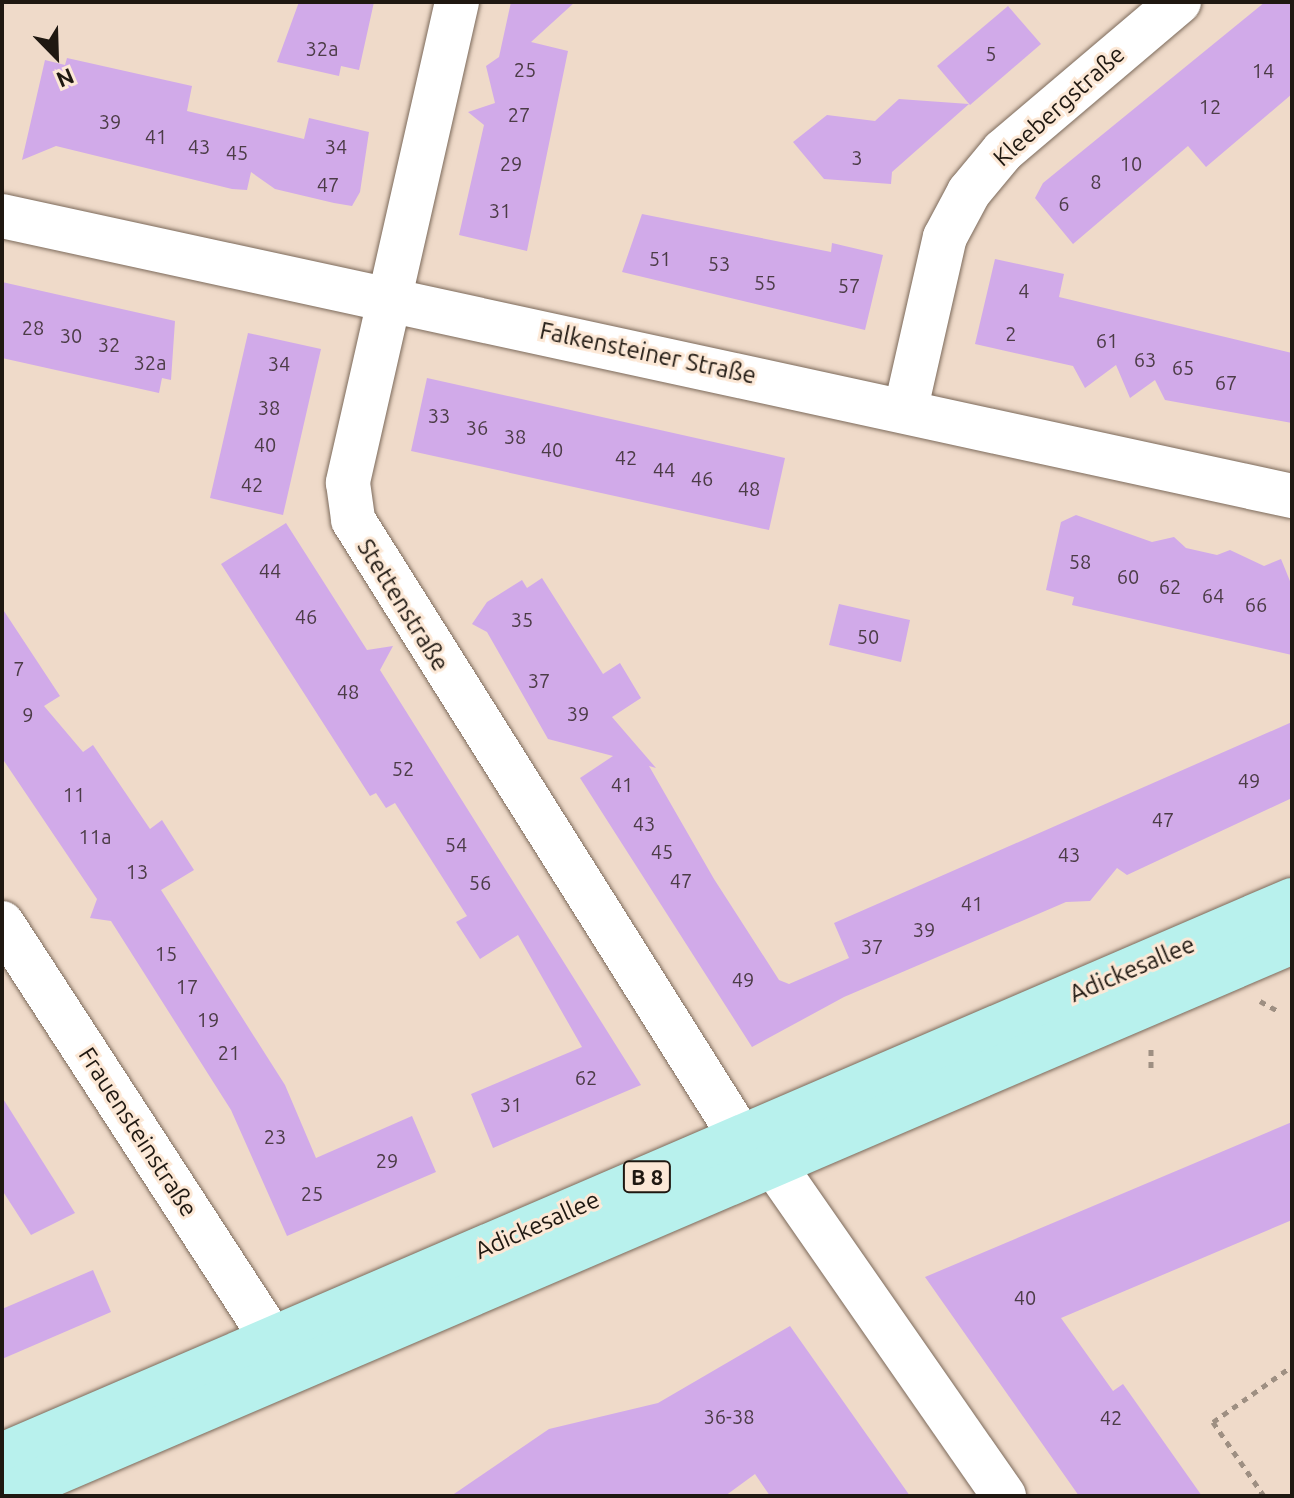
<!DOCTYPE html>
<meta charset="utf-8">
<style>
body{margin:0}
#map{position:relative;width:1294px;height:1498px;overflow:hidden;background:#efdac9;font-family:Ubuntu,sans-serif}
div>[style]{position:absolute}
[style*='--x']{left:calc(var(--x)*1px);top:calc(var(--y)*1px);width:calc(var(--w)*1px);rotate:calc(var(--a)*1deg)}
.building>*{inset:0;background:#d1aae9}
.path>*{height:5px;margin-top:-2.5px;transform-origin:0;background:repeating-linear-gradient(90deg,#9e8f82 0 6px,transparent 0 12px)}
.roads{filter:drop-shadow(0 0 2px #7c6a5b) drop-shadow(0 0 2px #7c6a5b)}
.minor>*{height:44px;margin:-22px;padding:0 22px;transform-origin:22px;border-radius:22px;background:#fff}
.major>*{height:44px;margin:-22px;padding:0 22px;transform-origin:22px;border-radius:22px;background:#b8f1ed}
span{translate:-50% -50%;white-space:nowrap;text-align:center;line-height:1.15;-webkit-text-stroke:6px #fce8d6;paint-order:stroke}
.number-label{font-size:20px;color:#4c3c47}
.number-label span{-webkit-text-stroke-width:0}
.shield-label span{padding:2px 6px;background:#fce8d6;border:2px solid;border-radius:6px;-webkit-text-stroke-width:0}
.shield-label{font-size:22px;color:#1f1811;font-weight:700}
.street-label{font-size:24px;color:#1f1811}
.frame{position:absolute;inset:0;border:4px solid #1f1811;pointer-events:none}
.north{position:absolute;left:16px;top:16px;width:80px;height:80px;-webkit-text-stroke:6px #fce8d6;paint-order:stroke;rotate:157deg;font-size:22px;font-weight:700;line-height:32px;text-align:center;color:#1f1811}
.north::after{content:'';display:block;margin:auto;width:28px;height:36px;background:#1f1811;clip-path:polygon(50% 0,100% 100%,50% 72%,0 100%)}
</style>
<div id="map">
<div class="building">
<div style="clip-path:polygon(299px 2px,374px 2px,359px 70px,341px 66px,339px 76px,277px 62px)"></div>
<div style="clip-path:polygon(511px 2px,575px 2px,531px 42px,568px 51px,527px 251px,459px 235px,484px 125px,468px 112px,495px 103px,486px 66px,499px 57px)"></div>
<div style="clip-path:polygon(1265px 2px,1292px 2px,1292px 94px,1206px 167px,1188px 146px,1073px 244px,1035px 198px,1043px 183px)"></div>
<div style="clip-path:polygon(1008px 6px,1041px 44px,970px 105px,937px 66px)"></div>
<div style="clip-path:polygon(67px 58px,192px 86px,187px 111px,304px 139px,309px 118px,369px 132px,360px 192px,352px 206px,334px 203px,275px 189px,251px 172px,247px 190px,232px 189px,56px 146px,22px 160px,45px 60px,65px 65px)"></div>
<div style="clip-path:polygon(899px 99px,969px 104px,892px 172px,891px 184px,824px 179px,793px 142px,827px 115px,875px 121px)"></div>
<div style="clip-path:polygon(642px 214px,831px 252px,832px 243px,883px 255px,865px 330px,622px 272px)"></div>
<div style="clip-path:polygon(995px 259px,1064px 274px,1059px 297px,1292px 353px,1292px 423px,1165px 400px,1155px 380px,1130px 398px,1116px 365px,1085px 388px,1073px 366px,975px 344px)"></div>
<div style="clip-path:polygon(2px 282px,175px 321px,171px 380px,162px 378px,159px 393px,2px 358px)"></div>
<div style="clip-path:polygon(248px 333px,321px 349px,283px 515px,210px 498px)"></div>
<div style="clip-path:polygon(427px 378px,785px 458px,769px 530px,411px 451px)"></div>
<div style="clip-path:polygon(1076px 515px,1152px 542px,1174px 537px,1186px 548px,1217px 555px,1230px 550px,1264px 566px,1281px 559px,1292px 586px,1292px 655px,1072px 605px,1074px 597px,1046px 590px,1061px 522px)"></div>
<div style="clip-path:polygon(286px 523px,367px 650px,393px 646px,380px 670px,641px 1085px,493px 1148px,471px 1094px,582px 1047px,518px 935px,480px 959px,456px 922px,467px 916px,395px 803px,386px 808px,376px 793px,370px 796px,221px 564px)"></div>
<div style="clip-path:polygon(542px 578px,603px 674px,620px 663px,641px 698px,612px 717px,656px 768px,649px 766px,714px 879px,779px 980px,789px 984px,849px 958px,834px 923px,1292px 722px,1292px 798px,1127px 875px,1117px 868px,1090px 901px,1066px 902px,844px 997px,752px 1047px,580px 778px,613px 756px,548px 739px,487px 632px,472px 624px,487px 602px,522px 580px,527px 588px)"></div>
<div style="clip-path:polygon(839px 604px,910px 620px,901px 662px,829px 645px)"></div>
<div style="clip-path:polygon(2px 608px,60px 696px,44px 706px,83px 752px,93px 745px,150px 829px,162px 820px,194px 870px,161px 890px,285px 1085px,316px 1158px,412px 1116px,436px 1172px,287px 1236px,231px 1110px,111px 921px,90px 918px,97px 899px,2px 758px)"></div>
<div style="clip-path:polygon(2px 1097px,75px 1213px,31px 1235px,2px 1190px)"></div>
<div style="clip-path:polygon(1292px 1122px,1292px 1220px,1061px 1318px,1113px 1391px,1123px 1384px,1202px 1496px,1079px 1496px,925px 1277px)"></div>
<div style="clip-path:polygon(93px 1270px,111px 1312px,2px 1359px,2px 1309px)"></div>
<div style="clip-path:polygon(790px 1326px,910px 1496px,770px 1496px,755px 1474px,725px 1496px,451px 1496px,549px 1429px,658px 1403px)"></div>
</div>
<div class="path">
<div style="--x:1260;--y:1001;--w:23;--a:29"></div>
<div style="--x:1151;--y:1068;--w:23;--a:-90"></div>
<div style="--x:1264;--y:1496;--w:90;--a:-124.6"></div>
<div style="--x:1213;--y:1422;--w:97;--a:-35.3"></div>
</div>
<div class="roads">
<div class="minor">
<div style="--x:457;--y:2;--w:493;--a:102.8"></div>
<div style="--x:348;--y:483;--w:37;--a:82"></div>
<div style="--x:353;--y:520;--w:727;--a:57.86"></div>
<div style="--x:2;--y:216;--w:1320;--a:12.25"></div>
<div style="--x:906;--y:408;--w:175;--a:-77.2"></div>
<div style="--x:945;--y:237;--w:51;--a:-61.9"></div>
<div style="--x:969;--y:192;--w:53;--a:-50.3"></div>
<div style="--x:1003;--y:151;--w:231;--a:-40.3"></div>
<div style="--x:2;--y:923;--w:498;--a:57"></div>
<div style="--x:774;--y:1165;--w:403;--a:55.2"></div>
</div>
<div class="major">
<div style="--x:2;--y:1455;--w:1404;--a:-23.28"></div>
<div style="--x:2;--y:1496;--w:1404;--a:-23.24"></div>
</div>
</div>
<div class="number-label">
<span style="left:322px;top:48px">32a</span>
<span style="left:991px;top:53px">5</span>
<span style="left:525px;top:69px">25</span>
<span style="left:1263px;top:70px">14</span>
<span style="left:1210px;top:106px">12</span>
<span style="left:519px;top:114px">27</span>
<span style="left:110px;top:121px">39</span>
<span style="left:156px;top:136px">41</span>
<span style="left:199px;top:146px">43</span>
<span style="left:336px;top:146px">34</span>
<span style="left:237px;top:152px">45</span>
<span style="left:857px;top:157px">3</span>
<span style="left:511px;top:163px">29</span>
<span style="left:1131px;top:163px">10</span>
<span style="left:1096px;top:181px">8</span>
<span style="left:328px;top:184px">47</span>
<span style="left:1064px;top:203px">6</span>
<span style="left:500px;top:210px">31</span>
<span style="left:660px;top:258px">51</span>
<span style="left:719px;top:263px">53</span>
<span style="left:765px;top:282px">55</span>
<span style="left:849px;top:285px">57</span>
<span style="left:1024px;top:290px">4</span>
<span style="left:33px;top:327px">28</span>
<span style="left:1011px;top:333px">2</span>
<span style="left:71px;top:335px">30</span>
<span style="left:1107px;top:340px">61</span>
<span style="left:109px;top:344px">32</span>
<span style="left:1145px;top:359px">63</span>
<span style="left:150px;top:362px">32a</span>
<span style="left:279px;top:363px">34</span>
<span style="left:1183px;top:367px">65</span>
<span style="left:1226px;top:382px">67</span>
<span style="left:269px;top:407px">38</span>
<span style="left:439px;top:415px">33</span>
<span style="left:477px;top:427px">36</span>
<span style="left:515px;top:436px">38</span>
<span style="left:265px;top:444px">40</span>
<span style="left:552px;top:449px">40</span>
<span style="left:626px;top:457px">42</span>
<span style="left:664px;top:469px">44</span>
<span style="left:702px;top:478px">46</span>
<span style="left:252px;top:484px">42</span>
<span style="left:749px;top:488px">48</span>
<span style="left:1080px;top:561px">58</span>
<span style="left:270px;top:570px">44</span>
<span style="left:1128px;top:576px">60</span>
<span style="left:1170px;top:586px">62</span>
<span style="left:1213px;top:595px">64</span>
<span style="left:1256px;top:604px">66</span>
<span style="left:306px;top:616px">46</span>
<span style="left:522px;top:619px">35</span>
<span style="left:868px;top:636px">50</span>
<span style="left:19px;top:668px">7</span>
<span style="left:539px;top:680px">37</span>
<span style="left:348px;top:691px">48</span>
<span style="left:578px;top:713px">39</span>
<span style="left:28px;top:714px">9</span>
<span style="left:403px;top:768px">52</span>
<span style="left:1249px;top:780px">49</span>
<span style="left:622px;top:784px">41</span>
<span style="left:74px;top:794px">11</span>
<span style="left:1163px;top:819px">47</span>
<span style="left:644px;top:823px">43</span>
<span style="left:95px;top:836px">11a</span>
<span style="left:456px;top:844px">54</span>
<span style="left:662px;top:851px">45</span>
<span style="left:1069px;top:854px">43</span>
<span style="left:137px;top:871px">13</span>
<span style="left:681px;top:880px">47</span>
<span style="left:480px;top:882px">56</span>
<span style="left:972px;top:903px">41</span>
<span style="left:924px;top:929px">39</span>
<span style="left:872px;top:946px">37</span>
<span style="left:166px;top:953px">15</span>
<span style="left:743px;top:979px">49</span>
<span style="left:187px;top:986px">17</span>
<span style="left:208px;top:1019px">19</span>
<span style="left:229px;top:1052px">21</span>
<span style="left:586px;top:1077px">62</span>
<span style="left:511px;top:1104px">31</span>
<span style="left:275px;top:1136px">23</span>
<span style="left:387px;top:1160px">29</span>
<span style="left:312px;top:1193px">25</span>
<span style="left:1025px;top:1297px">40</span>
<span style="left:729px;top:1416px">36-38</span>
<span style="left:1111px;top:1417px">42</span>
</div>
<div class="shield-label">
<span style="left:647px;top:1177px">B 8</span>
</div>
<div class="street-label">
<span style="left:1059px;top:106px;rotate:-42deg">Kleebergstraße</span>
<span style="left:648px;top:353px;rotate:12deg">Falkensteiner Straße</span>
<span style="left:403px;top:605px;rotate:58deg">Stettenstraße</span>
<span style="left:1132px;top:969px;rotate:-23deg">Adickesallee</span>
<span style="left:138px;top:1132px;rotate:57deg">Frauensteinstraße</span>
<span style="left:537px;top:1225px;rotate:-24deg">Adickesallee</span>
</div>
<div class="frame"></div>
<div class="north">N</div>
</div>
